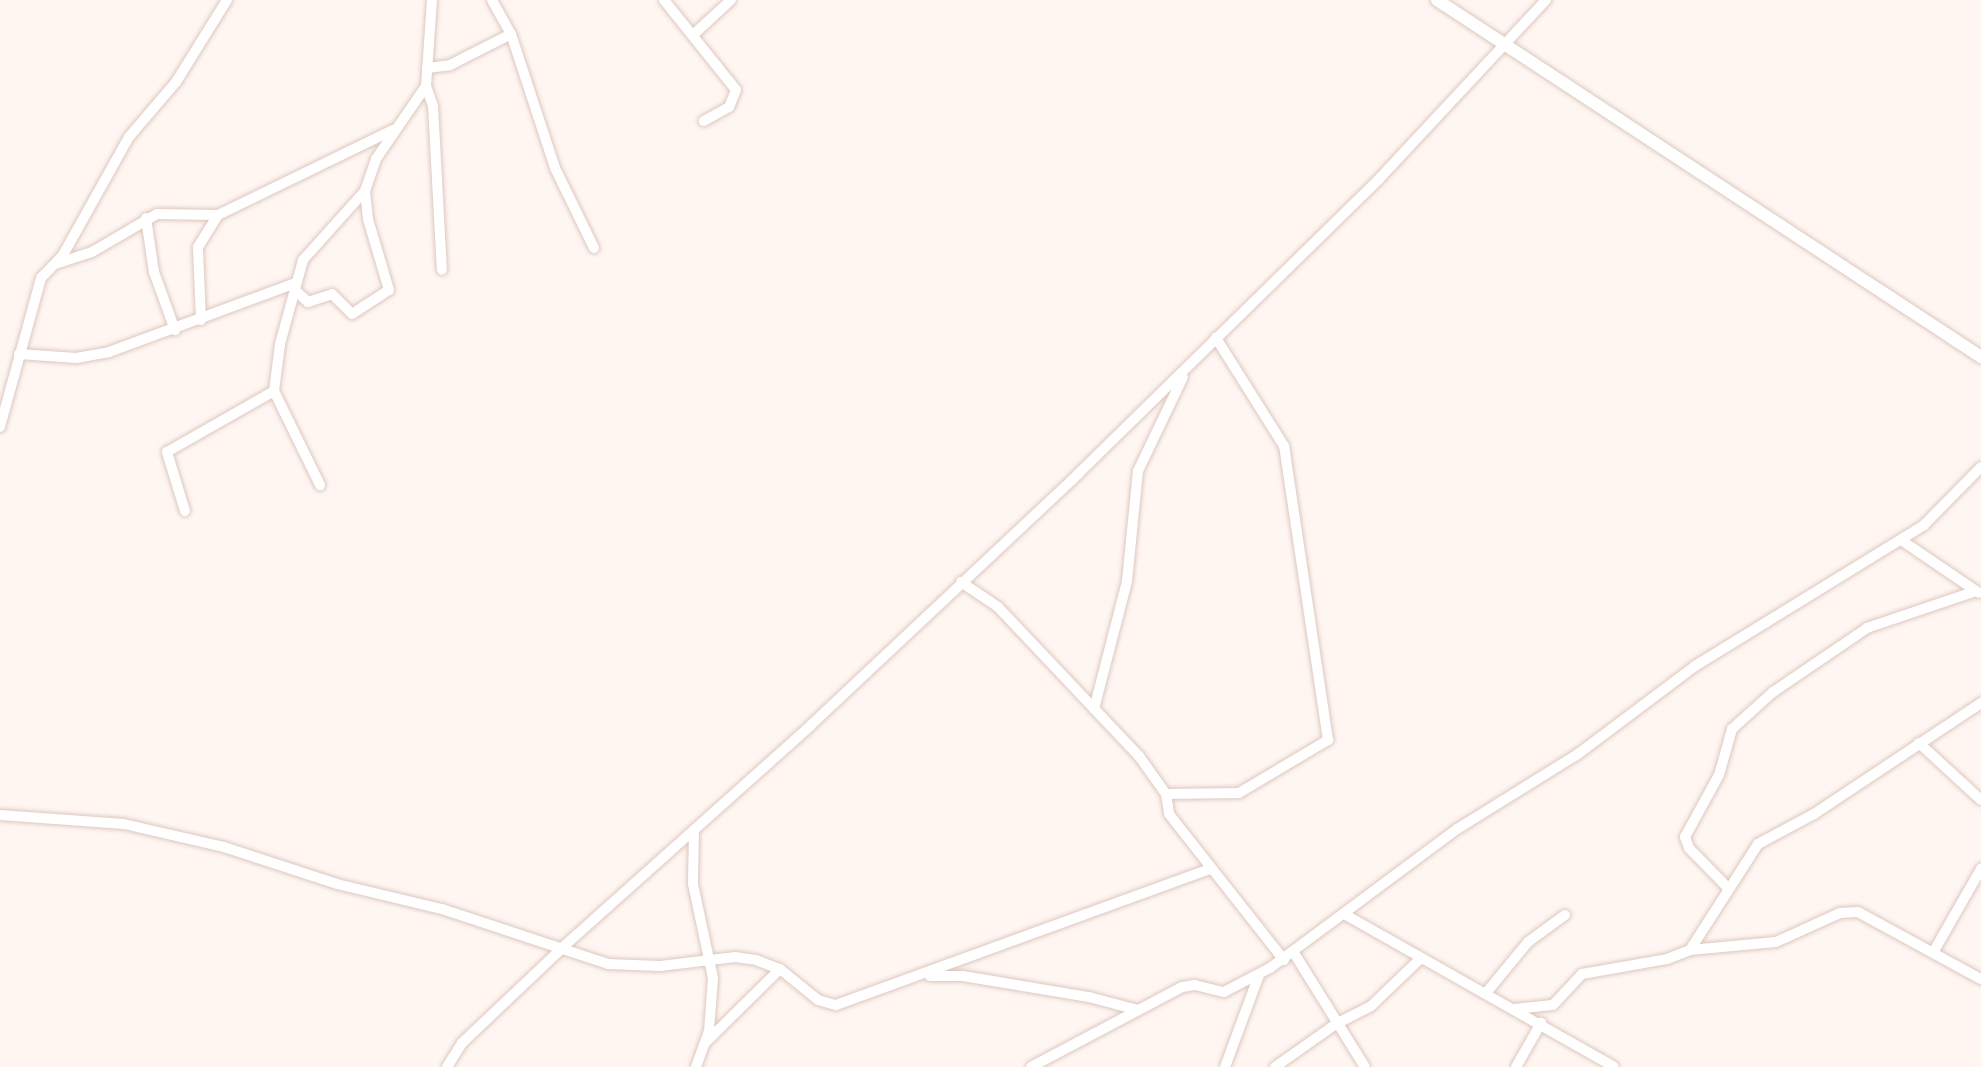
<!DOCTYPE html>
<style>
body{margin:0}
#map{position:relative;width:1981px;height:1067px;overflow:hidden;background:#fff6f2;font-family:"Fira Sans",sans-serif}
div>[style]{position:absolute}
[style*='--x']{left:calc(var(--x)*1px);top:calc(var(--y)*1px);width:calc(var(--w)*1px);rotate:calc(var(--a)*1deg)}
.roads{filter:drop-shadow(0 0 2px #dcc8be) drop-shadow(0 0 2px #dcc8be)}
.minor>*{height:10px;margin:-5px;padding:0 5px;transform-origin:5px;border-radius:5px;background:#fff}
.tertiary>*{height:12px;margin:-6px;padding:0 6px;transform-origin:6px;border-radius:6px;background:#fff}
span{translate:-50% -50%;white-space:nowrap;text-align:center;line-height:1.15;-webkit-text-stroke:5px #fff;paint-order:stroke}
</style>
<div id="map">
<div class="roads">
<div class="minor">
<div style="--x:492;--y:0;--w:39;--a:61"></div>
<div style="--x:511;--y:34;--w:141;--a:71.8"></div>
<div style="--x:555;--y:168;--w:89;--a:64"></div>
<div style="--x:664;--y:0;--w:115;--a:51.3"></div>
<div style="--x:736;--y:90;--w:18;--a:112"></div>
<div style="--x:729;--y:107;--w:29;--a:151"></div>
<div style="--x:694;--y:34;--w:50;--a:-42.6"></div>
<div style="--x:427;--y:68;--w:23;--a:-7"></div>
<div style="--x:450;--y:65;--w:68;--a:-26.9"></div>
<div style="--x:426;--y:86;--w:21;--a:71"></div>
<div style="--x:433;--y:106;--w:164;--a:86.9"></div>
<div style="--x:146;--y:218;--w:55;--a:81.6"></div>
<div style="--x:154;--y:272;--w:62;--a:70.1"></div>
<div style="--x:55;--y:264;--w:39;--a:-18"></div>
<div style="--x:92;--y:252;--w:75;--a:-30.3"></div>
<div style="--x:157;--y:214;--w:61;--a:0.9"></div>
<div style="--x:295;--y:290;--w:18;--a:43"></div>
<div style="--x:308;--y:302;--w:25;--a:-18"></div>
<div style="--x:332;--y:294;--w:28;--a:45"></div>
<div style="--x:352;--y:314;--w:44;--a:-33"></div>
<div style="--x:389;--y:290;--w:74;--a:-106.5"></div>
<div style="--x:368;--y:219;--w:28;--a:-96"></div>
<div style="--x:201;--y:320;--w:73;--a:-92.4"></div>
<div style="--x:198;--y:247;--w:38;--a:-58"></div>
<div style="--x:218;--y:215;--w:195;--a:-25.9"></div>
<div style="--x:19;--y:354;--w:57;--a:4"></div>
<div style="--x:76;--y:358;--w:34;--a:-10"></div>
<div style="--x:109;--y:352;--w:199;--a:-20.3"></div>
<div style="--x:274;--y:391;--w:105;--a:63.9"></div>
<div style="--x:0;--y:427;--w:155;--a:-74.6"></div>
<div style="--x:41;--y:278;--w:32;--a:-46"></div>
<div style="--x:63;--y:255;--w:135;--a:-60.8"></div>
<div style="--x:129;--y:137;--w:72;--a:-49.5"></div>
<div style="--x:176;--y:82;--w:97;--a:-58.1"></div>
<div style="--x:185;--y:511;--w:62;--a:-107"></div>
<div style="--x:167;--y:452;--w:123;--a:-29.7"></div>
<div style="--x:274;--y:391;--w:47;--a:-82.7"></div>
<div style="--x:280;--y:344;--w:87;--a:-74.7"></div>
<div style="--x:303;--y:260;--w:93;--a:-48.1"></div>
<div style="--x:365;--y:191;--w:34;--a:-71"></div>
<div style="--x:376;--y:159;--w:88;--a:-55.6"></div>
<div style="--x:426;--y:86;--w:86;--a:-86"></div>
<div style="--x:1901;--y:540;--w:94;--a:34.2"></div>
<div style="--x:961;--y:582;--w:45;--a:34"></div>
<div style="--x:998;--y:607;--w:205;--a:46.6"></div>
<div style="--x:1139;--y:756;--w:47;--a:54.6"></div>
<div style="--x:1166;--y:794;--w:20;--a:81"></div>
<div style="--x:1169;--y:814;--w:186;--a:51.8"></div>
<div style="--x:1094;--y:709;--w:132;--a:-75.5"></div>
<div style="--x:1127;--y:581;--w:111;--a:-84.3"></div>
<div style="--x:1138;--y:471;--w:104;--a:-64.4"></div>
<div style="--x:1919;--y:743;--w:84;--a:42.6"></div>
<div style="--x:1166;--y:794;--w:73;--a:-0.8"></div>
<div style="--x:1239;--y:793;--w:104;--a:-30.8"></div>
<div style="--x:1328;--y:740;--w:297;--a:-98.5"></div>
<div style="--x:1284;--y:446;--w:128;--a:-122.2"></div>
<div style="--x:0;--y:815;--w:124;--a:4.2"></div>
<div style="--x:124;--y:824;--w:103;--a:13"></div>
<div style="--x:224;--y:847;--w:119;--a:18.1"></div>
<div style="--x:337;--y:884;--w:108;--a:13.4"></div>
<div style="--x:442;--y:909;--w:175;--a:18.3"></div>
<div style="--x:608;--y:964;--w:52;--a:2.2"></div>
<div style="--x:660;--y:966;--w:76;--a:-6.8"></div>
<div style="--x:735;--y:957;--w:21;--a:8"></div>
<div style="--x:756;--y:960;--w:26;--a:21"></div>
<div style="--x:780;--y:969;--w:49;--a:39.2"></div>
<div style="--x:818;--y:1000;--w:19;--a:16"></div>
<div style="--x:836;--y:1005;--w:400;--a:-20"></div>
<div style="--x:694;--y:830;--w:54;--a:91.1"></div>
<div style="--x:693;--y:884;--w:96;--a:78"></div>
<div style="--x:713;--y:978;--w:53;--a:94.3"></div>
<div style="--x:709;--y:1031;--w:38;--a:110"></div>
<div style="--x:1729;--y:889;--w:57;--a:-134.3"></div>
<div style="--x:1689;--y:848;--w:12;--a:-110"></div>
<div style="--x:1685;--y:837;--w:71;--a:-61.3"></div>
<div style="--x:1719;--y:775;--w:48;--a:-74.2"></div>
<div style="--x:1732;--y:729;--w:55;--a:-42.1"></div>
<div style="--x:1773;--y:692;--w:114;--a:-34.2"></div>
<div style="--x:1867;--y:628;--w:115;--a:-18.7"></div>
<div style="--x:1344;--y:914;--w:310;--a:29.5"></div>
<div style="--x:1690;--y:950;--w:86;--a:-5.3"></div>
<div style="--x:1776;--y:942;--w:70;--a:-24.4"></div>
<div style="--x:1840;--y:913;--w:18;--a:-3"></div>
<div style="--x:1858;--y:912;--w:140;--a:28.6"></div>
<div style="--x:1934;--y:951;--w:95;--a:-60.2"></div>
<div style="--x:1294;--y:953;--w:134;--a:58.1"></div>
<div style="--x:930;--y:976;--w:33;--a:0"></div>
<div style="--x:963;--y:976;--w:128;--a:9.5"></div>
<div style="--x:1089;--y:997;--w:51;--a:14.9"></div>
<div style="--x:1486;--y:993;--w:66;--a:-50.5"></div>
<div style="--x:1528;--y:942;--w:46;--a:-36.1"></div>
<div style="--x:1514;--y:1009;--w:39;--a:-6"></div>
<div style="--x:1553;--y:1005;--w:42;--a:-46.9"></div>
<div style="--x:1582;--y:974;--w:86;--a:-10"></div>
<div style="--x:1667;--y:959;--w:25;--a:-21"></div>
<div style="--x:1690;--y:950;--w:126;--a:-57.3"></div>
<div style="--x:1758;--y:844;--w:64;--a:-28.2"></div>
<div style="--x:1814;--y:814;--w:201;--a:-33.6"></div>
<div style="--x:705;--y:1043;--w:105;--a:-44.6"></div>
<div style="--x:447;--y:1067;--w:28;--a:-58"></div>
<div style="--x:462;--y:1043;--w:138;--a:-43.5"></div>
<div style="--x:562;--y:948;--w:334;--a:-41.8"></div>
<div style="--x:811;--y:725;--w:366;--a:-43.2"></div>
<div style="--x:1078;--y:474;--w:421;--a:-44.4"></div>
<div style="--x:1379;--y:179;--w:245;--a:-47"></div>
<div style="--x:1031;--y:1067;--w:171;--a:-27.9"></div>
<div style="--x:1182;--y:987;--w:13;--a:-9"></div>
<div style="--x:1195;--y:985;--w:30;--a:14"></div>
<div style="--x:1224;--y:992;--w:52;--a:-27.6"></div>
<div style="--x:1270;--y:968;--w:233;--a:-36.6"></div>
<div style="--x:1457;--y:829;--w:142;--a:-31.8"></div>
<div style="--x:1578;--y:754;--w:146;--a:-36.9"></div>
<div style="--x:1695;--y:666;--w:269;--a:-31.6"></div>
<div style="--x:1924;--y:525;--w:81;--a:-45.5"></div>
<div style="--x:1225;--y:1067;--w:98;--a:-69.7"></div>
<div style="--x:1275;--y:1067;--w:75;--a:-35.2"></div>
<div style="--x:1336;--y:1024;--w:39;--a:-27"></div>
<div style="--x:1371;--y:1006;--w:68;--a:-43.8"></div>
<div style="--x:1516;--y:1067;--w:51;--a:-60.4"></div>
</div>
<div class="tertiary">
<div style="--x:1437;--y:0;--w:651;--a:33.27"></div>
</div>
</div>
</div>
